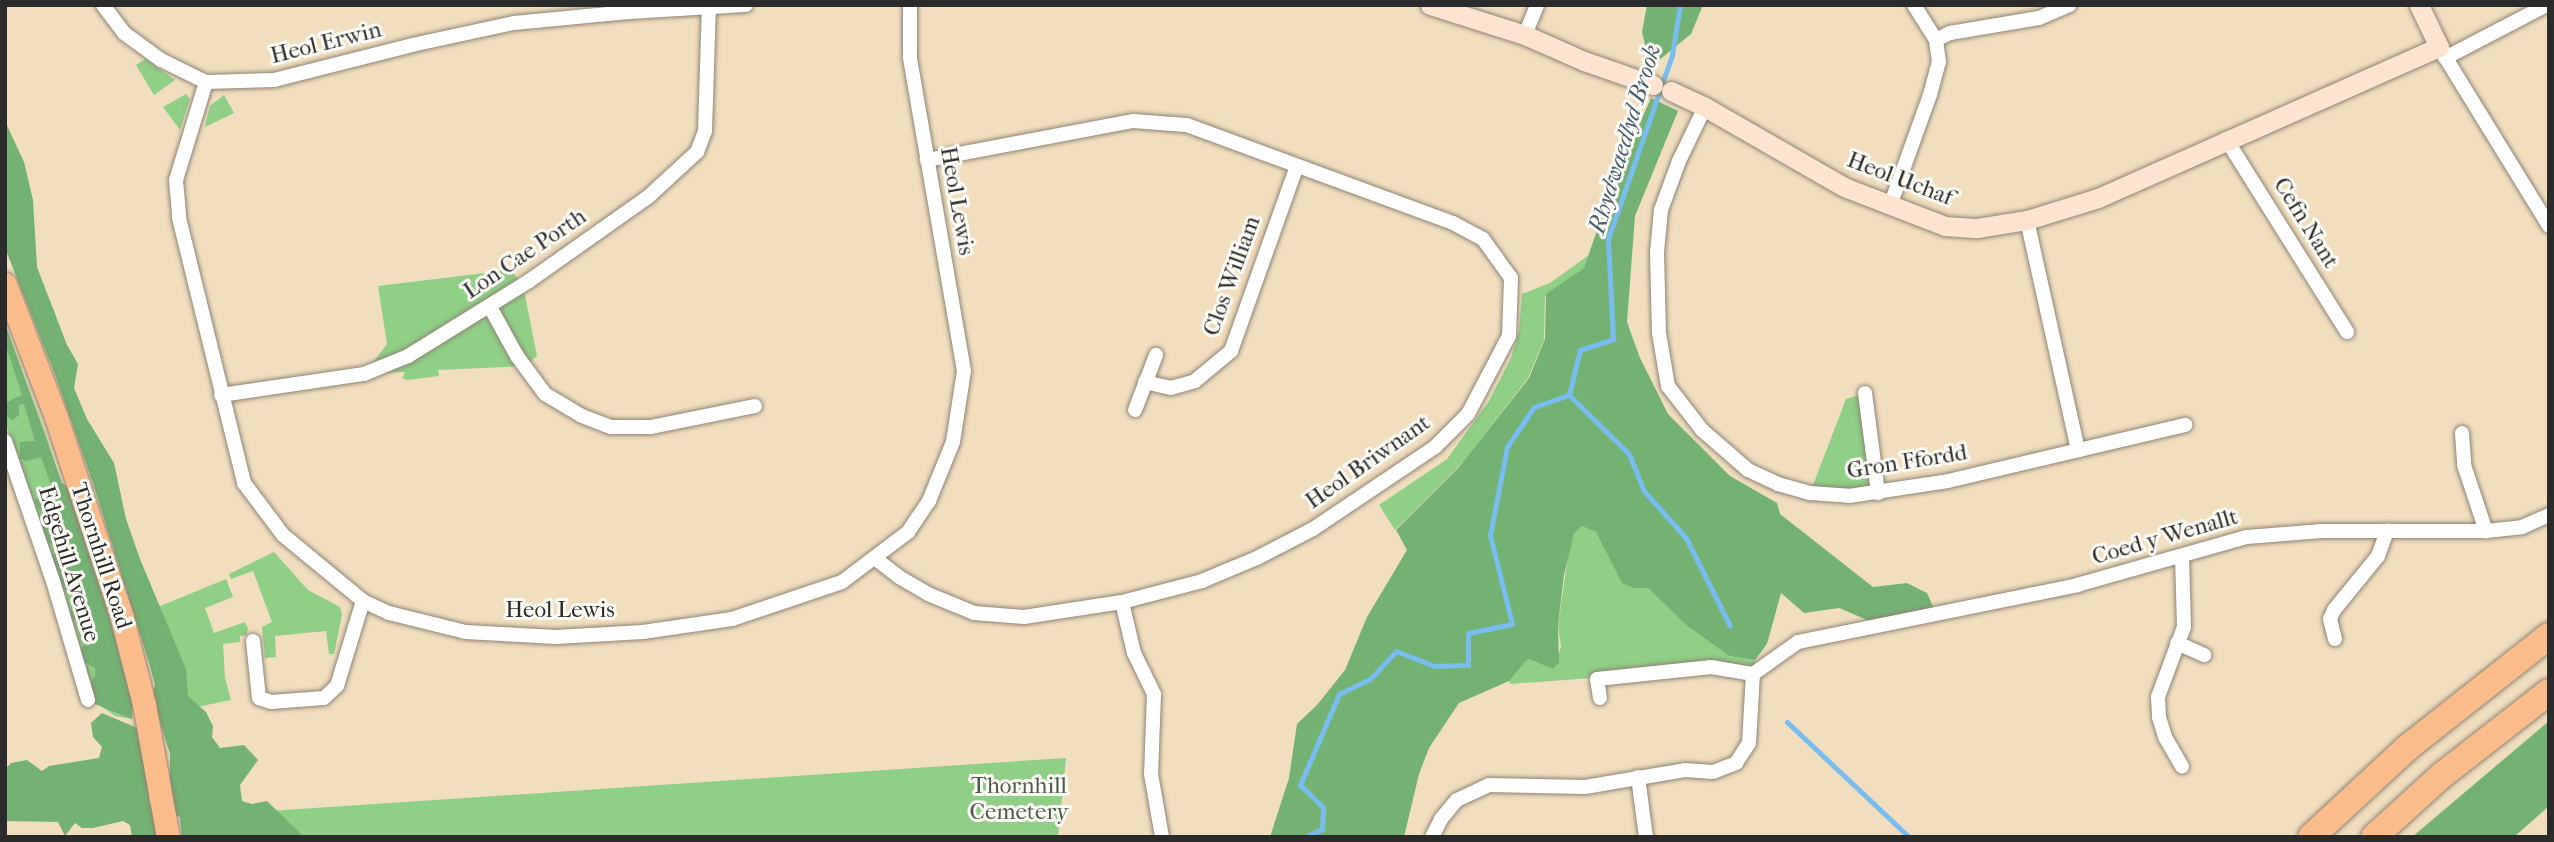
<!DOCTYPE html>
<style>
body{margin:0}
#map{position:relative;width:2554px;height:842px;overflow:hidden;background:#f1debf;font-family:"IM FELL French Canon",serif}
div>[style]{position:absolute}
[style*='--x']{left:calc(var(--x)*1px);top:calc(var(--y)*1px);width:calc(var(--w)*1px);rotate:calc(var(--a)*1deg)}
.green>*{inset:0;background:#8fcf86}
.forest>*{inset:0;background:#73b273}
.stream>*{height:5px;margin:-2.5px;padding:0 2.5px;transform-origin:2.5px;border-radius:2.5px;background:#78bdef}
.roads{filter:drop-shadow(0 0 2px #8e8475) drop-shadow(0 0 2px #8e8475)}
.street>*{height:14px;margin:-7px;padding:0 7px;transform-origin:7px;border-radius:7px;background:#fff}
.secondary>*{height:19px;margin:-9.5px;padding:0 9.5px;transform-origin:9.5px;border-radius:9.5px;background:#fde4d0}
.primary>*{height:23px;margin:-11.5px;padding:0 11.5px;transform-origin:11.5px;border-radius:11.5px;background:#f9bc8a}
.highway>*{height:26px;margin:-13px;padding:0 13px;transform-origin:13px;border-radius:13px;background:#f9bc8a}
span{translate:-50% -50%;white-space:nowrap;text-align:center;line-height:1.15;-webkit-text-stroke:6px #fdfcf7;paint-order:stroke}
.street-label{font-size:23px;color:#2b2b2b}
.park-label{font-size:23px;color:#495c46}
.water-label{font-size:24px;color:#465e70;font-style:italic}
.frame{position:absolute;inset:0;border:7px solid #2b2b2b;pointer-events:none}
</style>
<div id="map">
<div class="green">
<div style="clip-path:polygon(145px 59px,175px 80px,154px 95px,136px 65px)"></div>
<div style="clip-path:polygon(186px 94px,190px 99px,180px 130px,163px 107px)"></div>
<div style="clip-path:polygon(224px 95px,234px 113px,205px 127px,210px 106px)"></div>
<div style="clip-path:polygon(1589px 255px,1584px 268px,1545px 296px,1544px 340px,1528px 378px,1463px 462px,1395px 530px,1379px 505px,1447px 459px,1489px 401px,1511px 358px,1519px 331px,1522px 294px,1550px 283px)"></div>
<div style="clip-path:polygon(511px 270px,523px 286px,537px 356px,525px 366px,438px 370px,439px 376px,407px 380px,402px 378px,405px 372px,364px 374px,387px 344px,378px 286px)"></div>
<div style="clip-path:polygon(5px 324px,46px 435px,121px 674px,132px 719px,115px 716px,95px 702px,66px 601px,5px 422px)"></div>
<div style="clip-path:polygon(1865px 393px,1878px 493px,1810px 493px,1846px 399px)"></div>
<div style="clip-path:polygon(1582px 526px,1595px 531px,1634px 588px,1648px 588px,1686px 625px,1729px 656px,1755px 660px,1753px 674px,1730px 668px,1510px 684px,1509px 681px,1528px 659px,1553px 669px,1561px 647px,1558px 626px,1569px 549px,1574px 534px)"></div>
<div style="clip-path:polygon(274px 552px,308px 590px,340px 607px,342px 615px,334px 654px,329px 654px,326px 631px,275px 636px,276px 657px,265px 658px,262px 627px,272px 622px,253px 571px,231px 579px,229px 574px)"></div>
<div style="clip-path:polygon(226px 579px,233px 597px,205px 608px,214px 633px,245px 622px,248px 628px,247px 635px,240px 636px,240px 642px,223px 644px,225px 678px,231px 700px,182px 710px,158px 607px)"></div>
<div style="clip-path:polygon(1066px 758px,1058px 837px,182px 837px,180px 817px)"></div>
</div>
<div class="forest">
<div style="clip-path:polygon(1647px 5px,1703px 5px,1691px 34px,1658px 61px,1648px 57px,1642px 32px)"></div>
<div style="clip-path:polygon(1651px 98px,1678px 111px,1635px 216px,1627px 322px,1640px 358px,1668px 414px,1730px 476px,1777px 503px,1780px 514px,1873px 587px,1907px 583px,1927px 593px,1936px 613px,1879px 625px,1839px 608px,1804px 613px,1781px 593px,1767px 644px,1755px 660px,1729px 656px,1686px 625px,1648px 588px,1634px 588px,1622px 583px,1596px 532px,1582px 526px,1574px 534px,1564px 575px,1558px 625px,1559px 662px,1553px 669px,1528px 659px,1509px 681px,1459px 703px,1429px 748px,1419px 774px,1404px 837px,1270px 837px,1289px 778px,1297px 724px,1317px 705px,1345px 670px,1367px 617px,1407px 550px,1396px 530px,1459px 467px,1529px 378px,1545px 339px,1546px 294px,1584px 268px,1613px 184px)"></div>
<div style="clip-path:polygon(5px 121px,24px 162px,33px 200px,37px 267px,67px 345px,78px 364px,74px 388px,87px 419px,114px 463px,126px 519px,140px 559px,186px 669px,188px 696px,206px 712px,213px 726px,212px 737px,220px 748px,244px 745px,258px 760px,240px 785px,242px 801px,252px 804px,267px 801px,304px 837px,182px 837px,180px 817px,170px 813px,170px 754px,152px 696px,155px 685px,150px 666px,94px 486px,56px 377px,5px 248px)"></div>
<div style="clip-path:polygon(5px 324px,62px 483px,76px 492px,133px 705px,132px 719px,95px 704px,88px 689px,95px 675px,95px 668px,78px 659px,78px 654px,89px 637px,87px 628px,68px 617px,75px 602px,74px 591px,53px 587px,49px 556px,73px 548px,68px 540px,55px 545px,44px 541px,40px 529px,48px 522px,64px 524px,53px 512px,39px 509px,35px 501px,41px 494px,54px 494px,41px 457px,26px 461px,20px 458px,20px 442px,35px 441px,24px 404px,19px 405px,19px 415px,13px 420px,6px 416px,5px 403px,22px 395px,5px 343px)"></div>
<div style="clip-path:polygon(102px 713px,142px 730px,150px 761px,149px 801px,168px 837px,132px 837px,130px 825px,123px 821px,93px 828px,82px 828px,75px 823px,65px 836px,58px 822px,5px 821px,5px 769px,11px 763px,27px 760px,42px 771px,49px 766px,99px 758px,102px 747px,93px 737px,91px 723px)"></div>
<div style="clip-path:polygon(2549px 721px,2549px 806px,2514px 837px,2412px 837px)"></div>
</div>
<div class="stream">
<div style="--x:1569;--y:395;--w:84;--a:44.5"></div>
<div style="--x:1629;--y:454;--w:40;--a:68"></div>
<div style="--x:1644;--y:491;--w:63;--a:48.2"></div>
<div style="--x:1686;--y:538;--w:98;--a:63.4"></div>
<div style="--x:1787;--y:722;--w:168;--a:43.3"></div>
<div style="--x:1305;--y:837;--w:19;--a:-25"></div>
<div style="--x:1322;--y:829;--w:22;--a:-87"></div>
<div style="--x:1323;--y:807;--w:32;--a:-136"></div>
<div style="--x:1300;--y:785;--w:99;--a:-66.8"></div>
<div style="--x:1339;--y:694;--w:34;--a:-26"></div>
<div style="--x:1370;--y:679;--w:38;--a:-47"></div>
<div style="--x:1396;--y:651;--w:41;--a:21.5"></div>
<div style="--x:1434;--y:666;--w:34;--a:-2"></div>
<div style="--x:1468;--y:665;--w:32;--a:-90"></div>
<div style="--x:1468;--y:633;--w:45;--a:-11.6"></div>
<div style="--x:1512;--y:624;--w:92;--a:-103.9"></div>
<div style="--x:1490;--y:535;--w:90;--a:-79.1"></div>
<div style="--x:1507;--y:447;--w:48;--a:-56"></div>
<div style="--x:1534;--y:407;--w:37;--a:-19"></div>
<div style="--x:1569;--y:395;--w:46;--a:-76.3"></div>
<div style="--x:1580;--y:350;--w:35;--a:-18"></div>
<div style="--x:1613;--y:339;--w:100;--a:-92.9"></div>
<div style="--x:1608;--y:239;--w:195;--a:-70.8"></div>
<div style="--x:1672;--y:55;--w:51;--a:-80.9"></div>
</div>
<div class="roads">
<div class="street">
<div style="--x:103;--y:5;--w:35;--a:53"></div>
<div style="--x:124;--y:33;--w:46;--a:36.1"></div>
<div style="--x:161;--y:60;--w:50;--a:26.1"></div>
<div style="--x:206;--y:82;--w:102;--a:107"></div>
<div style="--x:176;--y:180;--w:38;--a:85"></div>
<div style="--x:179;--y:218;--w:273;--a:76.2"></div>
<div style="--x:244;--y:483;--w:65;--a:53.1"></div>
<div style="--x:283;--y:535;--w:104;--a:39.5"></div>
<div style="--x:363;--y:601;--w:29;--a:25"></div>
<div style="--x:389;--y:613;--w:79;--a:13.9"></div>
<div style="--x:466;--y:632;--w:90;--a:3.2"></div>
<div style="--x:556;--y:637;--w:87;--a:-3.3"></div>
<div style="--x:643;--y:632;--w:90;--a:-8.3"></div>
<div style="--x:732;--y:619;--w:116;--a:-18.6"></div>
<div style="--x:842;--y:582;--w:83;--a:-37.1"></div>
<div style="--x:908;--y:532;--w:37;--a:-56"></div>
<div style="--x:929;--y:501;--w:64;--a:-67.9"></div>
<div style="--x:953;--y:442;--w:72;--a:-81.2"></div>
<div style="--x:964;--y:371;--w:319;--a:-99.8"></div>
<div style="--x:910;--y:57;--w:52;--a:-90"></div>
<div style="--x:1525;--y:35;--w:32;--a:-68"></div>
<div style="--x:1936;--y:40;--w:16;--a:-27"></div>
<div style="--x:1950;--y:33;--w:90;--a:-9.6"></div>
<div style="--x:2039;--y:18;--w:33;--a:-23"></div>
<div style="--x:2439;--y:47;--w:210;--a:58.4"></div>
<div style="--x:2445;--y:58;--w:115;--a:-27.5"></div>
<div style="--x:206;--y:82;--w:68;--a:-1.7"></div>
<div style="--x:274;--y:80;--w:142;--a:-14.2"></div>
<div style="--x:412;--y:45;--w:104;--a:-12.2"></div>
<div style="--x:514;--y:23;--w:115;--a:-5.5"></div>
<div style="--x:628;--y:12;--w:118;--a:-3.4"></div>
<div style="--x:1705;--y:107;--w:60;--a:115.7"></div>
<div style="--x:1679;--y:161;--w:52;--a:110.2"></div>
<div style="--x:1661;--y:210;--w:42;--a:95.4"></div>
<div style="--x:1657;--y:252;--w:81;--a:88.6"></div>
<div style="--x:1659;--y:333;--w:54;--a:80.4"></div>
<div style="--x:1668;--y:386;--w:56;--a:52.3"></div>
<div style="--x:1702;--y:430;--w:61;--a:41"></div>
<div style="--x:1748;--y:470;--w:33;--a:25"></div>
<div style="--x:1778;--y:484;--w:33;--a:16"></div>
<div style="--x:1810;--y:493;--w:39;--a:4"></div>
<div style="--x:1849;--y:496;--w:100;--a:-8.6"></div>
<div style="--x:1948;--y:481;--w:244;--a:-13.3"></div>
<div style="--x:2226;--y:139;--w:228;--a:57.9"></div>
<div style="--x:1890;--y:206;--w:118;--a:-70.2"></div>
<div style="--x:1930;--y:95;--w:34;--a:-75"></div>
<div style="--x:1939;--y:62;--w:22;--a:-98"></div>
<div style="--x:1936;--y:40;--w:41;--a:-122.2"></div>
<div style="--x:2027;--y:220;--w:236;--a:77.5"></div>
<div style="--x:490;--y:307;--w:56;--a:61.1"></div>
<div style="--x:517;--y:356;--w:47;--a:53.6"></div>
<div style="--x:545;--y:394;--w:43;--a:30.7"></div>
<div style="--x:582;--y:416;--w:31;--a:21"></div>
<div style="--x:611;--y:427;--w:40;--a:0"></div>
<div style="--x:651;--y:427;--w:106;--a:-11.4"></div>
<div style="--x:1145;--y:382;--w:27;--a:13"></div>
<div style="--x:1171;--y:388;--w:25;--a:-16"></div>
<div style="--x:1195;--y:381;--w:47;--a:-39.8"></div>
<div style="--x:1231;--y:351;--w:196;--a:-70.4"></div>
<div style="--x:1865;--y:393;--w:101;--a:82.6"></div>
<div style="--x:221;--y:395;--w:145;--a:-8.4"></div>
<div style="--x:364;--y:374;--w:48;--a:-22.2"></div>
<div style="--x:408;--y:356;--w:142;--a:-31.8"></div>
<div style="--x:529;--y:281;--w:146;--a:-35.2"></div>
<div style="--x:648;--y:197;--w:67;--a:-42.6"></div>
<div style="--x:697;--y:152;--w:22;--a:-69"></div>
<div style="--x:705;--y:131;--w:124;--a:-88.2"></div>
<div style="--x:1135;--y:410;--w:59;--a:-69.1"></div>
<div style="--x:2462;--y:433;--w:32;--a:86"></div>
<div style="--x:2464;--y:465;--w:70;--a:71.6"></div>
<div style="--x:5;--y:441;--w:148;--a:71.1"></div>
<div style="--x:53;--y:581;--w:124;--a:73.6"></div>
<div style="--x:2182;--y:556;--w:71;--a:88.4"></div>
<div style="--x:2184;--y:627;--w:75;--a:110.4"></div>
<div style="--x:2158;--y:697;--w:20;--a:87"></div>
<div style="--x:2159;--y:717;--w:21;--a:73"></div>
<div style="--x:2165;--y:737;--w:34;--a:60"></div>
<div style="--x:876;--y:559;--w:29;--a:38"></div>
<div style="--x:899;--y:577;--w:34;--a:30"></div>
<div style="--x:928;--y:594;--w:50;--a:22.4"></div>
<div style="--x:974;--y:613;--w:50;--a:4.6"></div>
<div style="--x:1024;--y:617;--w:99;--a:-8.7"></div>
<div style="--x:1122;--y:602;--w:83;--a:-14.7"></div>
<div style="--x:1202;--y:581;--w:60;--a:-22.7"></div>
<div style="--x:1257;--y:558;--w:63;--a:-27.4"></div>
<div style="--x:1313;--y:529;--w:147;--a:-33.9"></div>
<div style="--x:1435;--y:447;--w:47;--a:-45"></div>
<div style="--x:1468;--y:414;--w:88;--a:-62.3"></div>
<div style="--x:1509;--y:336;--w:58;--a:-88"></div>
<div style="--x:1511;--y:278;--w:48;--a:-125.7"></div>
<div style="--x:1483;--y:239;--w:34;--a:-152"></div>
<div style="--x:1453;--y:223;--w:284;--a:-159.8"></div>
<div style="--x:1186;--y:125;--w:53;--a:-175.7"></div>
<div style="--x:1133;--y:121;--w:210;--a:169.3"></div>
<div style="--x:1122;--y:602;--w:52;--a:76.8"></div>
<div style="--x:1134;--y:653;--w:46;--a:64"></div>
<div style="--x:1154;--y:694;--w:80;--a:92.1"></div>
<div style="--x:1151;--y:774;--w:64;--a:80.1"></div>
<div style="--x:2335;--y:639;--w:21;--a:-104"></div>
<div style="--x:2330;--y:619;--w:10;--a:-66"></div>
<div style="--x:2334;--y:610;--w:70;--a:-50.8"></div>
<div style="--x:2378;--y:556;--w:27;--a:-70"></div>
<div style="--x:253;--y:641;--w:57;--a:84"></div>
<div style="--x:259;--y:698;--w:13;--a:18"></div>
<div style="--x:271;--y:702;--w:53;--a:-4.3"></div>
<div style="--x:324;--y:698;--w:18;--a:-43"></div>
<div style="--x:337;--y:686;--w:89;--a:-73"></div>
<div style="--x:2177;--y:643;--w:30;--a:24"></div>
<div style="--x:1600;--y:698;--w:19;--a:-99"></div>
<div style="--x:1597;--y:679;--w:115;--a:-6"></div>
<div style="--x:1711;--y:667;--w:43;--a:9.5"></div>
<div style="--x:1638;--y:777;--w:61;--a:82.4"></div>
<div style="--x:1432;--y:837;--w:20;--a:-63"></div>
<div style="--x:1441;--y:819;--w:25;--a:-50"></div>
<div style="--x:1457;--y:800;--w:35;--a:-25"></div>
<div style="--x:1489;--y:785;--w:96;--a:1.2"></div>
<div style="--x:1585;--y:787;--w:101;--a:-9.6"></div>
<div style="--x:1685;--y:770;--w:28;--a:4"></div>
<div style="--x:1713;--y:772;--w:25;--a:-21"></div>
<div style="--x:1736;--y:763;--w:24;--a:-57"></div>
<div style="--x:1749;--y:743;--w:69;--a:-86.7"></div>
<div style="--x:1753;--y:674;--w:55;--a:-35.4"></div>
<div style="--x:1798;--y:642;--w:285;--a:-11.5"></div>
<div style="--x:2077;--y:585;--w:177;--a:-15.8"></div>
<div style="--x:2247;--y:537;--w:75;--a:-4.6"></div>
<div style="--x:2322;--y:531;--w:164;--a:0"></div>
<div style="--x:2486;--y:531;--w:36;--a:-6"></div>
<div style="--x:2522;--y:527;--w:30;--a:-24"></div>
</div>
<div class="secondary">
<div style="--x:1430;--y:5;--w:100;--a:17.5"></div>
<div style="--x:1525;--y:35;--w:64;--a:23.8"></div>
<div style="--x:1584;--y:61;--w:73;--a:19.2"></div>
<div style="--x:1671;--y:91;--w:38;--a:25"></div>
<div style="--x:1705;--y:107;--w:160;--a:29.9"></div>
<div style="--x:1844;--y:187;--w:108;--a:21.1"></div>
<div style="--x:1945;--y:226;--w:32;--a:4"></div>
<div style="--x:1977;--y:228;--w:51;--a:-9.1"></div>
<div style="--x:2027;--y:220;--w:74;--a:-17.2"></div>
<div style="--x:2098;--y:198;--w:373;--a:-23.9"></div>
<div style="--x:2439;--y:47;--w:47;--a:-115.5"></div>
</div>
<div class="primary">
<div style="--x:5;--y:284;--w:142;--a:69"></div>
<div style="--x:56;--y:417;--w:212;--a:71.8"></div>
<div style="--x:122;--y:618;--w:89;--a:75.7"></div>
<div style="--x:144;--y:704;--w:135;--a:79.8"></div>
</div>
<div class="highway">
<div style="--x:2311;--y:837;--w:131;--a:-42.8"></div>
<div style="--x:2407;--y:748;--w:181;--a:-38.3"></div>
<div style="--x:2374;--y:837;--w:91;--a:-42.3"></div>
<div style="--x:2441;--y:776;--w:137;--a:-37.9"></div>
</div>
</div>
<div class="street-label">
<span style="left:326px;top:43px;rotate:-14deg">Heol Erwin</span>
<span style="left:1900px;top:179px;rotate:21deg">Heol Uchaf</span>
<span style="left:957px;top:201px;rotate:80deg">Heol Lewis</span>
<span style="left:2306px;top:223px;rotate:58deg">Cefn Nant</span>
<span style="left:525px;top:254px;rotate:-34deg">Lon Cae Porth</span>
<span style="left:1232px;top:276px;rotate:-70deg">Clos William</span>
<span style="left:1368px;top:462px;rotate:-35deg">Heol Briwnant</span>
<span style="left:1907px;top:462px;rotate:-9deg">Gron Ffordd</span>
<span style="left:2165px;top:537px;rotate:-16deg">Coed y Wenallt</span>
<span style="left:101px;top:556px;rotate:72deg">Thornhill Road</span>
<span style="left:69px;top:564px;rotate:73deg">Edgehill Avenue</span>
<span style="left:560px;top:610px">Heol Lewis</span>
</div>
<div class="park-label">
<span style="left:1019px;top:799px">Thornhill<br>Cemetery</span>
</div>
<div class="water-label">
<span style="left:1625px;top:139px;rotate:-73deg">Rhydwaedlyd Brook</span>
</div>
<div class="frame"></div>
</div>
